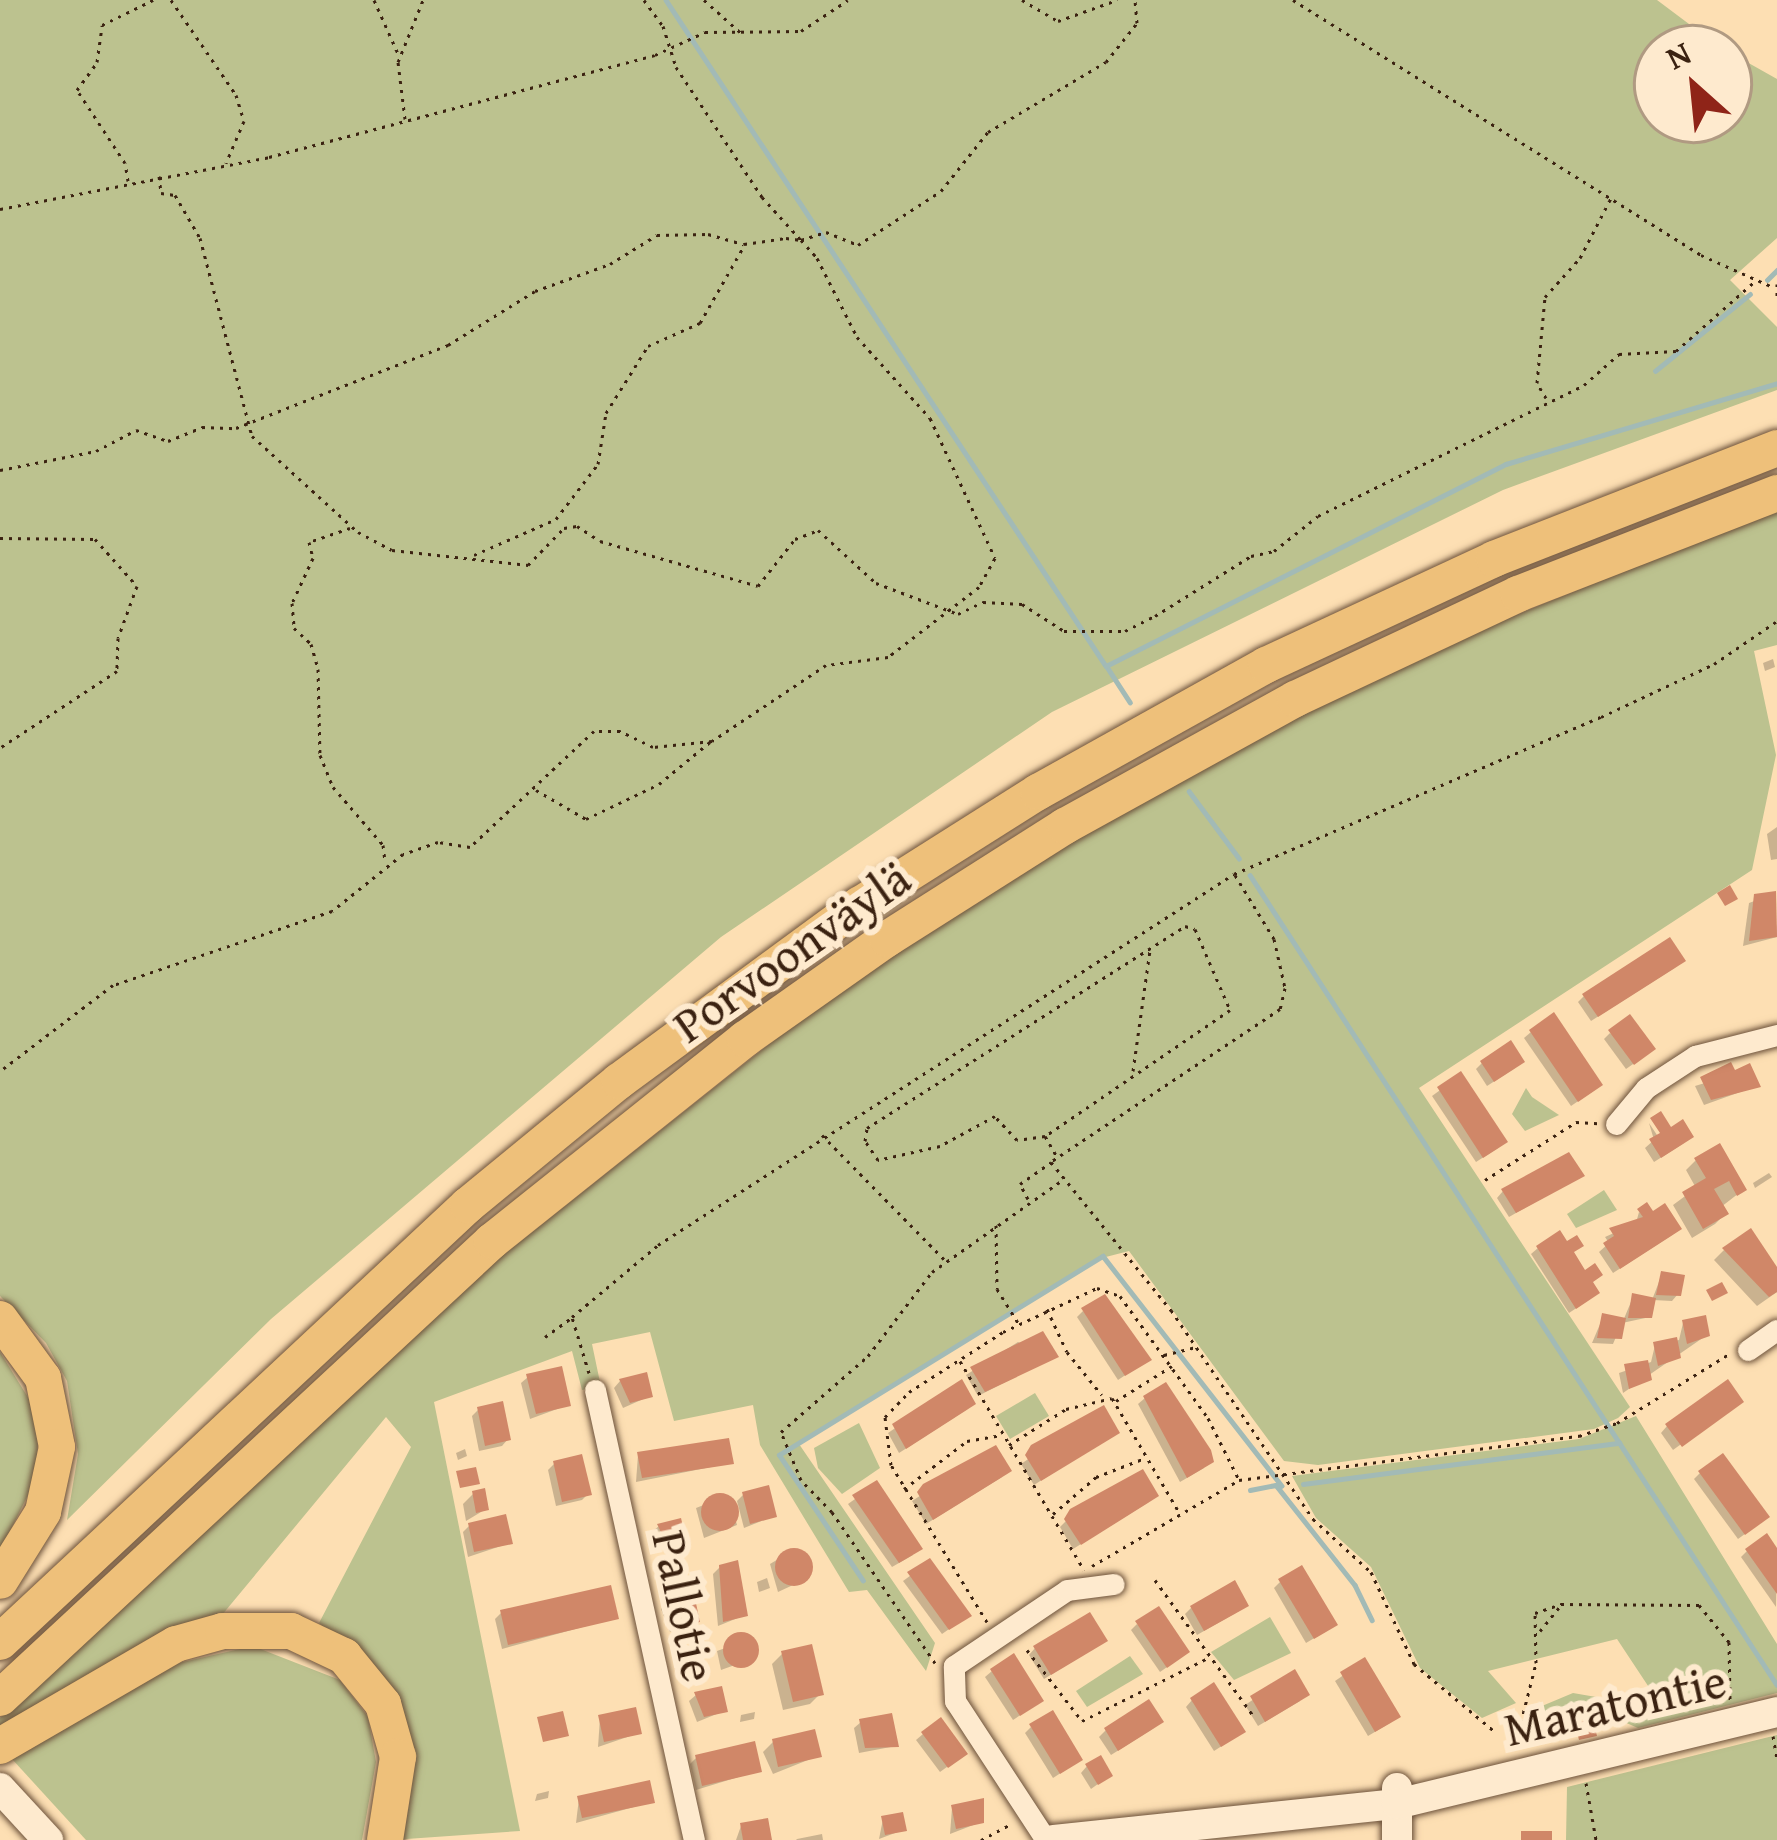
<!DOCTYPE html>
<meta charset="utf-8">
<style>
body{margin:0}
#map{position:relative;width:1777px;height:1840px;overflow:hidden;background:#fddfb3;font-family:"Gentium Book Plus",serif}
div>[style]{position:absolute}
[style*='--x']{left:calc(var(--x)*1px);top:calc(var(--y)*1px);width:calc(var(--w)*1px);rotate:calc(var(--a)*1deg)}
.green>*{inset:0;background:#bcc28f}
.shadow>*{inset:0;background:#0003}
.stream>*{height:4.5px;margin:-2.25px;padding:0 2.25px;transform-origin:2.25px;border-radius:2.25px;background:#a2bab6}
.building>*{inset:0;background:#d08768}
.round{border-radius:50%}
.path>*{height:3px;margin-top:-1.5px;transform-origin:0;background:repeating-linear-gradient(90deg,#3b2211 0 3px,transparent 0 9px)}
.roads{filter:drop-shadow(0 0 3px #6c513a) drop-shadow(0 0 3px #6c513a)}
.street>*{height:21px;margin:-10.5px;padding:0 10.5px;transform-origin:10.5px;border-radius:10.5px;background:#feeace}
.secondary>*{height:30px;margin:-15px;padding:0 15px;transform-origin:15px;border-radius:15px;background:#feeace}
.highway>*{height:36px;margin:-18px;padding:0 18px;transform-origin:18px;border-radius:18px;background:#eec07a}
span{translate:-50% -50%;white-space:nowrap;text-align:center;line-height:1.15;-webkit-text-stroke:12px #feeace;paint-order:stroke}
.street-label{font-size:48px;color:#3b2211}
.north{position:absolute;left:1633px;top:24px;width:120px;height:120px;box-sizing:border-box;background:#feeace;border:3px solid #b09a82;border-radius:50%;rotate:333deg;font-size:33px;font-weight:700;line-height:48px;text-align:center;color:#3b2211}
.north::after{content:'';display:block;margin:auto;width:42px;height:54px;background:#8f2418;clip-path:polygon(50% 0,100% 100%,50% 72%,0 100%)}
</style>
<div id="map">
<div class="green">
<div style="clip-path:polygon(0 0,1657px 0,1721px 48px,1657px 48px,1657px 120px,1729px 120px,1729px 52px,1777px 79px,1777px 238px,1730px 280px,1777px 327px,1777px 390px,1503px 490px,1052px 712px,721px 937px,271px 1319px,67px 1520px,78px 1454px,67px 1381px,46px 1343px,0 1296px)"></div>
<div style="clip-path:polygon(1777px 510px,1777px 645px,1754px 651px,1776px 755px,1752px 870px,1419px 1088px,1630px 1407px,1618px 1418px,1594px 1429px,1318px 1465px,1284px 1461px,1129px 1251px,1098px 1259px,799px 1444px,935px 1643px,926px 1671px,867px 1590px,849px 1592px,760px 1445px,753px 1405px,674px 1421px,650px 1332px,592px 1344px,601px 1387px,582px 1390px,572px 1351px,434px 1402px,520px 1831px,392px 1840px,373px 1676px,319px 1623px,411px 1447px,386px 1417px,212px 1627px,0 1738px,0 1718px,492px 1264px,826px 999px,1122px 811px,1279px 725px,1471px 633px)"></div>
<div style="clip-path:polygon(1526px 1088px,1532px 1097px,1559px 1115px,1525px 1131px,1512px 1114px)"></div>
<div style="clip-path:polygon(1604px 1190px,1617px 1210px,1576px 1228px,1567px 1214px)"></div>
<div style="clip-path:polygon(0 1352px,29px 1399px,38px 1438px,36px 1479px,0 1551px)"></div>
<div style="clip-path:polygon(1035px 1393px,1049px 1416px,1010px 1439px,996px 1416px)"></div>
<div style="clip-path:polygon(1636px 1416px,1777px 1644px,1777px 1693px,1638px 1728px,1594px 1709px,1539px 1718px,1530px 1711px,1573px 1693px,1596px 1697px,1610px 1712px,1660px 1704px,1617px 1639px,1488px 1671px,1516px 1703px,1482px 1718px,1420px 1668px,1371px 1567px,1316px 1518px,1292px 1476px,1579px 1439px)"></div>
<div style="clip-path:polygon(859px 1423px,880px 1468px,842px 1494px,818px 1468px,814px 1448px)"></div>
<div style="clip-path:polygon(1270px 1617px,1291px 1653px,1234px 1680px,1211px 1652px)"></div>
<div style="clip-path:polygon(253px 1646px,340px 1680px,368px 1717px,376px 1762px,362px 1840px,86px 1840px,12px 1759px,174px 1664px)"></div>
<div style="clip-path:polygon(1130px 1656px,1143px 1674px,1087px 1707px,1076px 1691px)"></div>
<div style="clip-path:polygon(1777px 1735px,1777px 1840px,1566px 1840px,1567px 1787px)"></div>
</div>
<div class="shadow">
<div style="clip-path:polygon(1773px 659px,1775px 667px,1765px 671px,1763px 663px)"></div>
<div style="clip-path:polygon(1777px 827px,1777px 859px,1771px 860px,1767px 834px)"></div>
<div style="clip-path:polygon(1774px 894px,1777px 937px,1743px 946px,1749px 903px)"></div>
<div style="clip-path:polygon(1676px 967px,1591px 1021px,1578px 1002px,1584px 996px)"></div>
<div style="clip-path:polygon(1531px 1032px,1593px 1091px,1571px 1106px,1524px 1038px)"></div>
<div style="clip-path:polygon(1610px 1033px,1646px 1055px,1626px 1069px,1604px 1039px)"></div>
<div style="clip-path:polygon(1482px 1063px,1515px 1068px,1487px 1086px,1476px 1069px)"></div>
<div style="clip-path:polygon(1734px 1074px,1757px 1086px,1704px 1105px,1695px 1086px)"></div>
<div style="clip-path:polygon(1461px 1075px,1498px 1148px,1476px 1162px,1432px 1096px)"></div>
<div style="clip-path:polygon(1649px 1123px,1665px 1147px,1684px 1143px,1654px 1162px,1645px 1148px,1654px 1140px)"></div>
<div style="clip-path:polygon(1696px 1160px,1743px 1190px,1721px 1207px,1725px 1214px,1715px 1224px,1692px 1238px,1673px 1205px,1696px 1188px,1686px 1170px)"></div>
<div style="clip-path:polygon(1769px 1173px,1772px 1177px,1755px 1188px,1753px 1183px)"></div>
<div style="clip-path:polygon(1581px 1176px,1509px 1217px,1497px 1198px,1503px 1191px)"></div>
<div style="clip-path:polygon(1639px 1212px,1672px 1235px,1613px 1273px,1599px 1252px,1609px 1243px,1605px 1237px,1636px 1223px)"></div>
<div style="clip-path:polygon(1538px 1248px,1571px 1253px,1590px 1283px,1590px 1299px,1569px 1313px,1531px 1254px)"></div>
<div style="clip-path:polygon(1724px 1250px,1777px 1272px,1777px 1292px,1757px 1306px,1714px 1260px)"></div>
<div style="clip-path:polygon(1662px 1274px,1678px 1294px,1672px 1301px,1653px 1300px,1650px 1317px,1622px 1323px,1613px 1344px,1592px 1343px,1603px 1317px,1623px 1321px,1633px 1297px,1652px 1300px)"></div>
<div style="clip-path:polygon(1083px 1311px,1148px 1360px,1118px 1380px,1077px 1317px)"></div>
<div style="clip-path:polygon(1683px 1323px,1707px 1335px,1623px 1393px,1619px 1373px,1651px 1362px,1655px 1345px,1679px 1340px)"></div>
<div style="clip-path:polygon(1018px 1342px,1055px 1357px,978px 1396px,966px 1375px)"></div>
<div style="clip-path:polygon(528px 1377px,568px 1405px,530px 1419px,521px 1383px)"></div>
<div style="clip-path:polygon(620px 1381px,650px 1396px,623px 1408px,614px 1388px)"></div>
<div style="clip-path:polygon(961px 1383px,966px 1410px,899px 1453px,888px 1433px)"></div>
<div style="clip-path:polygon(1145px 1398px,1204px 1468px,1180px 1482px,1138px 1404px)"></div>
<div style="clip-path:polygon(1738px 1403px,1673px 1450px,1661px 1433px,1667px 1426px)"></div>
<div style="clip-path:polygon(1103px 1408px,1117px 1432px,1034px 1485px,1021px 1464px)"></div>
<div style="clip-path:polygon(478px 1410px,508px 1439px,502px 1446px,479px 1451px,472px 1416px)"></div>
<div style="clip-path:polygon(994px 1448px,1002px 1477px,926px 1524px,912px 1501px)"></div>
<div style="clip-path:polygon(465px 1449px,467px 1456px,458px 1460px,456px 1453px)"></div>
<div style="clip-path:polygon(638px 1455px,731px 1463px,636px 1482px)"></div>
<div style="clip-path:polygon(554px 1464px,588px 1494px,582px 1500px,556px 1506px,548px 1470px)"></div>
<div style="clip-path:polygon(1700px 1473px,1760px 1523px,1738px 1539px,1694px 1479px)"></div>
<div style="clip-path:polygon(876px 1484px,913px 1555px,892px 1567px,848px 1504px)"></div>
<div style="clip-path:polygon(474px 1493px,486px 1509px,466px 1521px,463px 1504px)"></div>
<div style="clip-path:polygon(744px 1494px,774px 1516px,744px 1528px,737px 1501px)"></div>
<div style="clip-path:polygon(729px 1495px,737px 1525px,704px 1538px,696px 1508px)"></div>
<div style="clip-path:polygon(1149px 1502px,1073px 1549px,1060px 1527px,1066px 1521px)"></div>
<div style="clip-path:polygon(469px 1526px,510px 1543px,468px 1557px,463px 1532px)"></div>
<div style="clip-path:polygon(659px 1526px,683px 1539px,660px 1549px,652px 1532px)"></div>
<div style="clip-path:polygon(795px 1549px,810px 1570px,806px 1579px,778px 1592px,770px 1564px)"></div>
<div style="clip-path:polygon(1747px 1551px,1777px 1553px,1776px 1607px,1741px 1557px)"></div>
<div style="clip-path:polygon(929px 1562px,968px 1616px,942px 1634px,903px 1581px)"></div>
<div style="clip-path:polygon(720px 1567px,745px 1615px,718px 1626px,713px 1574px)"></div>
<div style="clip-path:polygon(767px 1578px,770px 1588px,759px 1592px,757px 1582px)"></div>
<div style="clip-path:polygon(1280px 1582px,1328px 1630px,1306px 1643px,1274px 1588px)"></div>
<div style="clip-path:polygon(667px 1603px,697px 1621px,670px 1632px,661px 1609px)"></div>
<div style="clip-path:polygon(1191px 1608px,1239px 1611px,1197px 1635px,1185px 1614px)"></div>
<div style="clip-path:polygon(501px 1613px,616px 1618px,502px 1649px,495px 1619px)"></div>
<div style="clip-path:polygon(1137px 1624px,1180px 1658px,1160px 1672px,1131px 1630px)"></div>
<div style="clip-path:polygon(753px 1638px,757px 1657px,721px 1670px,717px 1651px)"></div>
<div style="clip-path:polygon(1098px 1646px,1044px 1679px,1029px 1655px,1035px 1648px)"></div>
<div style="clip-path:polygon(783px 1653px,820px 1694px,810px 1704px,783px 1710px,772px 1664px)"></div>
<div style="clip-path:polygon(1364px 1661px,1390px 1723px,1368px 1736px,1335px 1681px)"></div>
<div style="clip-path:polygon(992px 1671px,1034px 1706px,1013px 1720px,985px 1677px)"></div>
<div style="clip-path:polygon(1294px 1673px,1300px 1701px,1258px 1726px,1245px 1705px)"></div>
<div style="clip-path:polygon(696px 1695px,724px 1711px,697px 1722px,689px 1701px)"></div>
<div style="clip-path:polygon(1192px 1700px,1236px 1737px,1214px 1751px,1186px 1707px)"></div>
<div style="clip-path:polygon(755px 1712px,754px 1719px,740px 1722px,741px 1715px)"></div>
<div style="clip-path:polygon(600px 1718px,639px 1733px,598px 1747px)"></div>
<div style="clip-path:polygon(861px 1722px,896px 1746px,859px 1753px,854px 1728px)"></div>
<div style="clip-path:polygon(1031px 1727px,1073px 1765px,1053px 1778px,1025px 1733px)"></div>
<div style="clip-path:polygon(1154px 1728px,1111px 1755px,1099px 1737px,1106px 1730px)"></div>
<div style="clip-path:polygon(923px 1734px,958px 1759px,940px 1772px,916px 1740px)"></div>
<div style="clip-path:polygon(773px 1742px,818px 1756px,773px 1774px,763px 1752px)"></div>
<div style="clip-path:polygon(696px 1758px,758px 1771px,696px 1790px,690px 1764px)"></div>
<div style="clip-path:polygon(1087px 1766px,1109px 1776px,1091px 1789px,1081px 1773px)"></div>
<div style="clip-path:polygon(549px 1791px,548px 1798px,535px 1801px,537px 1794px)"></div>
<div style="clip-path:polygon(579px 1798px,652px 1802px,576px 1823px)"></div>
<div style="clip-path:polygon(952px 1808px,981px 1822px,950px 1834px)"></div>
<div style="clip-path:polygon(883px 1819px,903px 1830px,879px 1839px)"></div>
<div style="clip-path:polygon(741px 1826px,768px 1840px,736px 1840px)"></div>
<div style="clip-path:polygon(822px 1834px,823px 1840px,796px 1840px,797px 1839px)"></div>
</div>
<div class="stream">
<div style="--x:666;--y:0;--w:798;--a:56.55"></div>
<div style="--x:1767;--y:280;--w:14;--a:-45"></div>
<div style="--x:1655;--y:371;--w:122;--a:-39"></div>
<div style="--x:1130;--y:703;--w:44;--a:-123"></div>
<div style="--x:1106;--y:666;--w:448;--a:-26.8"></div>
<div style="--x:1506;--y:464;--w:283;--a:-16.6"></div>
<div style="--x:1189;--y:791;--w:84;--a:53.3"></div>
<div style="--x:1250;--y:875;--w:966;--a:56.95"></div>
<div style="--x:1303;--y:1484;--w:319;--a:-7.4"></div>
<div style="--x:1250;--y:1490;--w:26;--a:-11"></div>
<div style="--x:1276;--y:1485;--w:127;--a:51.7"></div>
<div style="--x:1355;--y:1585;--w:39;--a:64"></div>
<div style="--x:863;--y:1581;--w:151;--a:-123.7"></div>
<div style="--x:779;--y:1455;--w:380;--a:-31.6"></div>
<div style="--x:1103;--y:1256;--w:291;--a:52.1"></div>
</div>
<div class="building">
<div style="clip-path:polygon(1730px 885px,1738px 899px,1725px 906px,1717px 893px)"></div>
<div style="clip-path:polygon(1776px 891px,1777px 937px,1749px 941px,1754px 894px)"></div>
<div style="clip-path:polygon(1670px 937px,1686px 961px,1598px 1017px,1582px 994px)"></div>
<div style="clip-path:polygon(1554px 1012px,1603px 1085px,1578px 1102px,1529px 1030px)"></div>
<div style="clip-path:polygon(1630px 1014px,1656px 1049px,1634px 1065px,1608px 1030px)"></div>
<div style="clip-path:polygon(1511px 1040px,1525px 1062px,1494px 1082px,1480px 1061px)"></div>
<div style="clip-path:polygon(1731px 1062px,1735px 1070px,1750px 1063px,1761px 1087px,1711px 1100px,1700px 1077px)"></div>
<div style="clip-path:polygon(1461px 1071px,1508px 1142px,1483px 1158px,1437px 1087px)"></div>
<div style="clip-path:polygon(1661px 1111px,1671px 1127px,1683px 1119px,1694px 1137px,1661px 1158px,1649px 1139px,1660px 1133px,1650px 1118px)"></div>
<div style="clip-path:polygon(1720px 1143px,1747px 1190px,1737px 1196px,1729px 1181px,1714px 1189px,1729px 1214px,1703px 1229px,1682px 1192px,1706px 1178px,1694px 1158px)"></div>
<div style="clip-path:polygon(1569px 1152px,1585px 1176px,1516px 1213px,1501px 1189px)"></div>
<div style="clip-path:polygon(1647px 1202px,1653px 1211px,1665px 1203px,1682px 1229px,1620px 1269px,1603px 1243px,1614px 1236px,1609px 1228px,1643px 1217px,1637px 1209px)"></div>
<div style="clip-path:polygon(1751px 1228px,1777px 1267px,1777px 1292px,1769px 1297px,1722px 1248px)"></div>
<div style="clip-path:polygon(1560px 1230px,1567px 1241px,1577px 1235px,1584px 1246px,1574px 1252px,1585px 1270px,1595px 1263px,1603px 1275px,1593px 1282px,1600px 1293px,1576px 1309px,1536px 1246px)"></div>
<div style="clip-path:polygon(1661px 1271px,1685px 1275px,1681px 1296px,1656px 1295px)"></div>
<div style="clip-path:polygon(1722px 1282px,1728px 1293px,1712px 1301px,1706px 1290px)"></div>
<div style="clip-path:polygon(1632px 1293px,1656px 1298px,1652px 1318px,1628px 1318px)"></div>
<div style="clip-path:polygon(1105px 1294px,1152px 1360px,1125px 1376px,1081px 1308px)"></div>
<div style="clip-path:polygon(1602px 1313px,1626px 1318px,1622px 1339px,1597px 1338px)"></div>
<div style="clip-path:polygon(1706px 1315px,1710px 1336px,1687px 1344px,1682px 1320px)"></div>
<div style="clip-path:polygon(1043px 1331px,1059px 1357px,985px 1392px,970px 1367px)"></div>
<div style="clip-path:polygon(1677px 1337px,1681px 1358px,1658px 1366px,1653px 1342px)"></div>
<div style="clip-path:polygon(1648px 1360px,1652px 1380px,1629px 1389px,1624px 1364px)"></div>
<div style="clip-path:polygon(562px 1366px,571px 1406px,536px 1414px,526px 1374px)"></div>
<div style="clip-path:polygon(647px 1372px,653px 1397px,630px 1403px,619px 1379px)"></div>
<div style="clip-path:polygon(962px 1379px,976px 1404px,906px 1449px,892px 1424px)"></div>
<div style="clip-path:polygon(1728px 1379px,1744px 1402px,1682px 1447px,1665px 1424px)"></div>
<div style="clip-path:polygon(1166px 1382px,1211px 1450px,1214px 1462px,1187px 1478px,1143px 1396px)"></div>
<div style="clip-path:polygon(503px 1401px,511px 1440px,485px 1446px,477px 1407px)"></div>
<div style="clip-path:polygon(1104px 1405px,1120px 1433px,1041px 1481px,1025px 1455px,1031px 1445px)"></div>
<div style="clip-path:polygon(729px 1438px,734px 1464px,642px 1478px,637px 1452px)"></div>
<div style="clip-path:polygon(996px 1445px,1012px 1471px,933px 1520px,917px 1492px,923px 1484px)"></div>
<div style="clip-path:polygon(1723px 1453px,1770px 1517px,1745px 1535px,1698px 1471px)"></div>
<div style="clip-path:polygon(582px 1454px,592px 1495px,562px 1502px,553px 1461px)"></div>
<div style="clip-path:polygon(476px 1467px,480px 1484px,460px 1488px,456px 1471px)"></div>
<div style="clip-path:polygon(1143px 1469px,1159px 1496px,1081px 1545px,1064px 1519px,1070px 1509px)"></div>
<div style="clip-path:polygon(877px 1480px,923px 1549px,899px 1563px,852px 1495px)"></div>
<div style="clip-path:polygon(769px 1485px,777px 1517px,750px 1524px,742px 1492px)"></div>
<div style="clip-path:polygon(485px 1488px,489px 1510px,476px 1513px,472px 1491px)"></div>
<div class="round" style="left:701px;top:1493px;width:38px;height:38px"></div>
<div style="clip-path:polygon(506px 1514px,513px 1544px,474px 1552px,468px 1523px)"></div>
<div style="clip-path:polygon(681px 1518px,686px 1540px,667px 1544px,657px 1524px)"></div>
<div style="clip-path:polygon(1767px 1533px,1777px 1548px,1777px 1594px,1745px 1549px)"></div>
<div class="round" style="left:775px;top:1548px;width:38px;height:38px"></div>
<div style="clip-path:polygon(930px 1558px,972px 1616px,949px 1630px,907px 1572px)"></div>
<div style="clip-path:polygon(738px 1560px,748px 1616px,723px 1622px,719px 1565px)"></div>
<div style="clip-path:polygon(1302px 1565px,1338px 1625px,1314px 1639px,1278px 1579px)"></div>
<div style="clip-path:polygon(1235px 1580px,1249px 1606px,1204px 1631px,1190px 1606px)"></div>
<div style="clip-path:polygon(611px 1585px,619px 1619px,508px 1645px,500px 1610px)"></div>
<div style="clip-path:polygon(694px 1594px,700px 1622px,676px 1627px,665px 1600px)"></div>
<div style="clip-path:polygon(1159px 1606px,1190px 1652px,1167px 1668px,1135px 1621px)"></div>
<div style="clip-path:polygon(1090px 1612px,1108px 1641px,1051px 1675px,1033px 1646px)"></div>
<div class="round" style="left:723px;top:1632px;width:36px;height:36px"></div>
<div style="clip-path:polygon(812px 1644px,824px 1695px,793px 1702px,781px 1651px)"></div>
<div style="clip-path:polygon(1014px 1653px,1044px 1701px,1020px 1716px,990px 1669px)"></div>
<div style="clip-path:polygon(1365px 1657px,1401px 1717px,1375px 1732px,1340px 1672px)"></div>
<div style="clip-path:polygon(1295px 1669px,1310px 1695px,1265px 1722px,1250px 1696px)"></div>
<div style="clip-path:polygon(1214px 1682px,1246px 1732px,1221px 1747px,1190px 1698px)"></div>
<div style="clip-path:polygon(722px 1686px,728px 1712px,704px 1717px,694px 1692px)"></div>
<div style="clip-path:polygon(1149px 1699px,1164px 1722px,1118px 1751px,1104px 1728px)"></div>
<div style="clip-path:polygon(636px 1707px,642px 1734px,604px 1742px,598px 1715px)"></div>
<div style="clip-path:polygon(1053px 1710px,1083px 1760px,1060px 1774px,1029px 1724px)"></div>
<div style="clip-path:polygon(563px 1711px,569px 1736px,543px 1742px,537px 1717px)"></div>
<div style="clip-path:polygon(892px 1713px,899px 1747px,865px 1748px,859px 1719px)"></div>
<div style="clip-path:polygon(941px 1717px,968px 1754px,948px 1768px,921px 1732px)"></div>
<div style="clip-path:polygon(1593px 1719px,1597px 1736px,1579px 1740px,1575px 1723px)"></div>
<div style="clip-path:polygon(815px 1729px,822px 1757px,778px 1767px,772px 1739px)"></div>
<div style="clip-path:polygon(755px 1741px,762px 1772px,702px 1786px,695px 1755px)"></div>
<div style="clip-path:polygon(1101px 1755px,1113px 1776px,1098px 1785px,1085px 1764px)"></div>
<div style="clip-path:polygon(650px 1780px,655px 1803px,582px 1818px,577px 1796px)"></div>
<div style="clip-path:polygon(984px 1798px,984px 1823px,956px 1829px,951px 1805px)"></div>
<div style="clip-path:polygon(903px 1812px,907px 1831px,885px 1835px,881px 1816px)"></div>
<div style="clip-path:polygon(768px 1818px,772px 1840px,743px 1840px,740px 1823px)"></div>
<div style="clip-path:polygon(1521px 1831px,1552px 1831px,1552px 1840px,1521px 1840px)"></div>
</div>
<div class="path">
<div style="--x:171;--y:0;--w:115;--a:55.6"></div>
<div style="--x:236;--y:95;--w:27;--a:73"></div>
<div style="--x:244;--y:121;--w:46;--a:113.2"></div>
<div style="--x:374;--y:0;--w:61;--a:65.9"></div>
<div style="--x:644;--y:0;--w:32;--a:54"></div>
<div style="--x:663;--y:26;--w:43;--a:72.4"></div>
<div style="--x:676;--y:67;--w:156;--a:56.5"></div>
<div style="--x:762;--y:197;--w:58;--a:47.8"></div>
<div style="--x:801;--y:240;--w:26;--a:-18"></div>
<div style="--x:826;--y:232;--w:35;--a:22"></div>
<div style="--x:858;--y:245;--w:99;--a:-33"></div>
<div style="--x:941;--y:191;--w:75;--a:-51.5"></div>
<div style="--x:988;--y:132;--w:137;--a:-30.7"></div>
<div style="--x:1106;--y:62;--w:50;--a:-51.5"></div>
<div style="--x:1137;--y:23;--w:23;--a:-95"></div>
<div style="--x:704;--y:0;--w:51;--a:41.8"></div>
<div style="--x:1022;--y:0;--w:42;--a:30.3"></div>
<div style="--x:1058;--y:21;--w:63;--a:-19.6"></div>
<div style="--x:1293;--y:0;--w:481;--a:32"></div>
<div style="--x:1701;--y:255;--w:79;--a:24"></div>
<div style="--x:405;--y:119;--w:57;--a:-97"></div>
<div style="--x:398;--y:62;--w:67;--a:-68"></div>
<div style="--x:159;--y:176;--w:17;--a:83"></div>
<div style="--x:161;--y:193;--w:14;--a:8"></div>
<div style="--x:175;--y:195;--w:50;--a:59.8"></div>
<div style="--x:200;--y:238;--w:205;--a:75.3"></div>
<div style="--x:252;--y:436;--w:143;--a:42.2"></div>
<div style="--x:358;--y:532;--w:38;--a:28"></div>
<div style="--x:392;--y:550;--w:137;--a:6.3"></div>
<div style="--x:528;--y:565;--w:52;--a:-45.8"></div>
<div style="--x:564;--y:528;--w:13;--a:-9"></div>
<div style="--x:577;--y:526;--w:27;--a:33"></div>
<div style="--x:600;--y:541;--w:164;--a:15.9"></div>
<div style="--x:758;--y:586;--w:60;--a:-51.8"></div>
<div style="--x:795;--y:539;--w:25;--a:-21"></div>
<div style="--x:818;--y:530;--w:79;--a:42.4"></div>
<div style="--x:876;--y:583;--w:88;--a:20.7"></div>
<div style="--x:958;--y:614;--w:28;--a:-26"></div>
<div style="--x:983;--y:602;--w:39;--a:3"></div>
<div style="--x:1022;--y:604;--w:50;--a:32.7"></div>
<div style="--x:1064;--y:631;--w:61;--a:0"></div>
<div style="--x:1125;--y:631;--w:34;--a:-27"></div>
<div style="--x:1155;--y:616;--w:113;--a:-32"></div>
<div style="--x:1251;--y:556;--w:24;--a:-12"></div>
<div style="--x:1274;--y:551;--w:56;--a:-38.5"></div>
<div style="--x:1318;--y:516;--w:297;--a:-26.2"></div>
<div style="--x:1584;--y:385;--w:47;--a:-41.5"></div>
<div style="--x:1619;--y:354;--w:57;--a:-3"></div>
<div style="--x:1676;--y:351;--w:104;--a:-41.5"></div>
<div style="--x:128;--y:181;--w:18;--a:-99"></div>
<div style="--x:125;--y:163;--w:87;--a:-123.3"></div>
<div style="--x:77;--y:90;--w:34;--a:-54"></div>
<div style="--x:97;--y:62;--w:37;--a:-82"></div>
<div style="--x:102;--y:25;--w:57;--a:-26.1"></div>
<div style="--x:0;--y:209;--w:274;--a:-10.9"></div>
<div style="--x:269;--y:157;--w:399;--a:-14.8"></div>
<div style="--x:655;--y:55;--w:55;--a:-24.7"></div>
<div style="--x:705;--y:32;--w:96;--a:-0.6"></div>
<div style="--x:801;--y:31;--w:56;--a:-33.4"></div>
<div style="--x:1777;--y:284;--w:13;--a:90"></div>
<div style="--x:1546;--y:398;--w:17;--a:-121"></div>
<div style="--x:1537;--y:383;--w:86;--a:-84.7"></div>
<div style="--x:1545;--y:297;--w:52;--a:-48.1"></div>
<div style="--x:1580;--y:258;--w:68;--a:-62.7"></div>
<div style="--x:0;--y:470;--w:98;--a:-11.2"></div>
<div style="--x:96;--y:451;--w:45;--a:-27.7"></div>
<div style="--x:136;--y:430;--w:34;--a:19"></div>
<div style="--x:168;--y:441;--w:37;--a:-22"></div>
<div style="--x:202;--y:427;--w:34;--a:2"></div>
<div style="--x:236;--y:428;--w:228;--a:-21.4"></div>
<div style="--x:448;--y:345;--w:102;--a:-31.8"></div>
<div style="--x:535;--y:291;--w:80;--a:-19.8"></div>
<div style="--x:610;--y:264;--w:55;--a:-31.7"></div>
<div style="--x:657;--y:235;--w:51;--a:-1.1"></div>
<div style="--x:708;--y:234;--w:37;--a:16"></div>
<div style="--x:744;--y:244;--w:42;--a:-8.1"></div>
<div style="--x:786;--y:238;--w:15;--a:8"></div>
<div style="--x:801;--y:240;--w:24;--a:48"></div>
<div style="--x:817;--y:258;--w:89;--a:63.1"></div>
<div style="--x:857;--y:337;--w:109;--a:48"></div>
<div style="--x:930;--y:418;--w:154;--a:65.1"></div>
<div style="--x:995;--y:558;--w:33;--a:119"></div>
<div style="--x:979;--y:587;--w:115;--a:142.4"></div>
<div style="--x:888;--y:657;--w:63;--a:172.6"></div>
<div style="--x:826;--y:665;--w:137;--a:146.3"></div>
<div style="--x:712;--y:741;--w:59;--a:174.2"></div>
<div style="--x:653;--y:747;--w:37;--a:-154"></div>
<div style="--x:620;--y:731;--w:26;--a:180"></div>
<div style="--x:594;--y:731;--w:170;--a:136.9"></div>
<div style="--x:470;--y:847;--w:32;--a:-171"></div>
<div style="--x:438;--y:842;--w:37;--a:161"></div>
<div style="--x:403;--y:854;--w:91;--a:141.2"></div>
<div style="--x:332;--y:911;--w:231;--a:161.3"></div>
<div style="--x:113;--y:985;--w:142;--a:142.7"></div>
<div style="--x:350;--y:528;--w:43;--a:161.1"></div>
<div style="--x:309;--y:542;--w:16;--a:76"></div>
<div style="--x:313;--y:558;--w:50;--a:115"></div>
<div style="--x:292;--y:603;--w:25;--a:85"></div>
<div style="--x:294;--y:628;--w:23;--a:43"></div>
<div style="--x:311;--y:644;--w:26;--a:74"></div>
<div style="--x:318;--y:669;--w:86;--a:88.7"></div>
<div style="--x:320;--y:755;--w:35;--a:68"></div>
<div style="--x:333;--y:787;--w:77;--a:49.2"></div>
<div style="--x:383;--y:845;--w:16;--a:83"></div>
<div style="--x:0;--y:538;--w:95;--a:0.6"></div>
<div style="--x:95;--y:539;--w:63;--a:48.2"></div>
<div style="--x:137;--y:586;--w:55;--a:110.1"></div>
<div style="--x:118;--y:638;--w:33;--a:92"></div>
<div style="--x:117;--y:671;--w:140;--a:146.7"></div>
<div style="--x:474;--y:555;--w:90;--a:-23.7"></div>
<div style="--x:556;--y:519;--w:69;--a:-52.6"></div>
<div style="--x:598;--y:464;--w:52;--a:-81.1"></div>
<div style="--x:606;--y:413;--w:79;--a:-57.9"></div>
<div style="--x:648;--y:346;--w:57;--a:-23.9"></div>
<div style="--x:700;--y:323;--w:89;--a:-60.3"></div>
<div style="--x:536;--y:790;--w:58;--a:30.1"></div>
<div style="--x:586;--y:819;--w:81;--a:-25.6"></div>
<div style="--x:659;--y:784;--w:66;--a:-39.5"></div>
<div style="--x:1235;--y:875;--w:75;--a:58.6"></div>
<div style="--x:1274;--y:939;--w:50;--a:77.3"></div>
<div style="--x:1285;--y:988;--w:22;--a:103"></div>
<div style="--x:1280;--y:1009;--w:275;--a:146.3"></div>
<div style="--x:1051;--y:1162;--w:191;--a:51"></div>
<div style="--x:1171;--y:1310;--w:253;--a:55.8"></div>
<div style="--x:1313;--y:1519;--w:79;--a:42.4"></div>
<div style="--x:1371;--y:1572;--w:102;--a:64.9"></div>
<div style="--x:1414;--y:1664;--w:103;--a:39.9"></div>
<div style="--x:1133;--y:1071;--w:122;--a:-82"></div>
<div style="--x:822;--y:1135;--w:174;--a:45.5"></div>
<div style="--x:1045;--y:1136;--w:28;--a:172"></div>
<div style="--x:1017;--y:1140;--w:33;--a:-133"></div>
<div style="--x:995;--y:1116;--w:63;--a:151.4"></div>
<div style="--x:940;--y:1146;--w:64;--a:167.3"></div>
<div style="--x:878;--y:1160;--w:23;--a:-124"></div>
<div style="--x:865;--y:1141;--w:13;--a:-81"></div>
<div style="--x:867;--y:1128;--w:377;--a:-32.4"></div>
<div style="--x:1185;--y:926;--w:10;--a:17"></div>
<div style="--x:1195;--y:929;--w:88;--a:66.6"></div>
<div style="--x:1230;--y:1010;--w:224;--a:145.7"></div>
<div style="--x:1045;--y:1136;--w:24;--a:60"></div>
<div style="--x:1485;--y:1180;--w:108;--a:-32.5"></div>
<div style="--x:1576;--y:1122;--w:22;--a:3"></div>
<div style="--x:1028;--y:1199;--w:17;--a:-118"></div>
<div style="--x:1020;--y:1184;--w:38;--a:-35"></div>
<div style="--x:996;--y:1225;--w:64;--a:89.1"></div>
<div style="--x:997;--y:1289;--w:40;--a:58"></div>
<div style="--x:1047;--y:1309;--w:47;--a:65.1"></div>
<div style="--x:1067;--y:1352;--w:55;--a:50.9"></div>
<div style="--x:545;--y:1337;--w:32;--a:-36"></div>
<div style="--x:1164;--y:1355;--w:33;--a:-14"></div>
<div style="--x:960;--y:1361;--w:243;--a:59.3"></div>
<div style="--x:589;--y:1373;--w:59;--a:-106.9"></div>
<div style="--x:572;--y:1317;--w:112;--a:-39.9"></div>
<div style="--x:658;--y:1245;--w:685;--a:-32.79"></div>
<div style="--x:1234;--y:874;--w:399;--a:-23.2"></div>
<div style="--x:1601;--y:717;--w:125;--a:-25.1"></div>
<div style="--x:1714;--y:664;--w:76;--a:-34.3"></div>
<div style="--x:1116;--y:1401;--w:66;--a:-32"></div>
<div style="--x:1009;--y:1445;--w:67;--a:-32.3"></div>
<div style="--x:1066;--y:1409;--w:47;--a:-13.4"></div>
<div style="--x:1112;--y:1398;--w:132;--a:59.6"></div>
<div style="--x:904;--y:1489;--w:79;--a:-37.3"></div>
<div style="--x:967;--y:1441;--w:35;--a:-10"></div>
<div style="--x:1053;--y:1514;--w:57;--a:-40.7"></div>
<div style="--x:1096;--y:1477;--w:53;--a:-21.2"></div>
<div style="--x:1092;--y:1566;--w:170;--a:-30.3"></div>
<div style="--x:1239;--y:1480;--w:343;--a:-7.4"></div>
<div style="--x:1579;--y:1436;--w:40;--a:-18.9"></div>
<div style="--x:1617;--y:1423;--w:132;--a:-31.6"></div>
<div style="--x:1155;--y:1580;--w:169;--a:54.1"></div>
<div style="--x:987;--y:1622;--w:184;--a:-121.4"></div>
<div style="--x:891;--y:1465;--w:48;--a:-97.1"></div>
<div style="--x:885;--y:1417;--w:35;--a:-46"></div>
<div style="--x:909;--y:1392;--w:112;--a:-32.6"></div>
<div style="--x:1003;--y:1332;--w:104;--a:-25.1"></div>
<div style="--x:1097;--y:1288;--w:24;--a:19"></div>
<div style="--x:1120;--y:1296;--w:150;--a:54.2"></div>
<div style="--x:1208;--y:1418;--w:69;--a:63.4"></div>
<div style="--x:1540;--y:1631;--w:32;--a:-51"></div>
<div style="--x:1027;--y:1650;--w:90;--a:52.2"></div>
<div style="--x:1082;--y:1721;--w:143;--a:-26.6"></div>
<div style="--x:935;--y:1663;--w:183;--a:-124.3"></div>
<div style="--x:832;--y:1512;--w:45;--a:-134.1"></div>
<div style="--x:801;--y:1480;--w:52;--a:-112.6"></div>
<div style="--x:781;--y:1432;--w:116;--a:-41.1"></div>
<div style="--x:868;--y:1356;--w:106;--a:-52.7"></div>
<div style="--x:932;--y:1272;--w:158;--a:-35.2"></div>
<div style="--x:1521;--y:1722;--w:61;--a:-75.7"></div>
<div style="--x:1536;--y:1663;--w:50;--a:-91.1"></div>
<div style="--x:1535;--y:1613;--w:28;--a:-19"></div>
<div style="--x:1561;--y:1604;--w:138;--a:0.4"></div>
<div style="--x:1699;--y:1605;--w:48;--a:51"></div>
<div style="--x:1729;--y:1642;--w:59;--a:89"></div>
<div style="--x:1773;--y:1736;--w:22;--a:80"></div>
<div style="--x:1586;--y:1783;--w:58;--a:80"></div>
<div style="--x:981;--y:1840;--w:34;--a:-28"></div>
</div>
<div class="roads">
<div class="street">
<div style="--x:1616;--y:1124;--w:47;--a:-50.2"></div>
<div style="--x:1646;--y:1088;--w:59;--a:-33.1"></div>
<div style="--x:1695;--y:1056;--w:85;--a:-14.4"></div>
<div style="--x:1748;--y:1350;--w:35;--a:-35"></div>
<div style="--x:595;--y:1390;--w:461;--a:77.6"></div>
<div style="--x:1046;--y:1840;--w:166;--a:-123.2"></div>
<div style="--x:955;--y:1701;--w:35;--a:-92"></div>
<div style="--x:954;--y:1666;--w:136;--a:-33.9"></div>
<div style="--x:1067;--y:1590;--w:47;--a:-7.3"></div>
</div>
<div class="secondary">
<div style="--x:0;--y:1788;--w:71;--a:47.3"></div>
<div style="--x:1397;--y:1788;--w:52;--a:90"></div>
<div style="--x:1054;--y:1840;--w:345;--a:-6"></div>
<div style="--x:1397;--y:1804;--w:391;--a:-13.6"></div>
</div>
<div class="highway">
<div style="--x:0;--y:1319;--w:73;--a:53.9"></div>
<div style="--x:43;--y:1378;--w:70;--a:78.5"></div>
<div style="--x:57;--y:1447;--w:66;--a:102.2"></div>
<div style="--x:43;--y:1512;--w:81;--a:121.9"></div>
<div style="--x:0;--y:1642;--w:640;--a:-43.04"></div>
<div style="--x:468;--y:1205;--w:195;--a:-39.4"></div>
<div style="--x:619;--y:1081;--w:298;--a:-36.3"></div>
<div style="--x:859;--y:905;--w:212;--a:-32.3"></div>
<div style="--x:1038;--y:792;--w:261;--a:-29.1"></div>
<div style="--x:1266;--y:665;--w:251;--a:-24.9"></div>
<div style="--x:1494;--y:559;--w:304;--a:-21.4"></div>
<div style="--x:0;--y:1698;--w:672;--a:-42.89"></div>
<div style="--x:492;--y:1241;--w:324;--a:-38.6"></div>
<div style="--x:745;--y:1039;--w:174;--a:-35.2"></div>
<div style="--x:887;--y:939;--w:211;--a:-32.4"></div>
<div style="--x:1065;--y:826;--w:263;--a:-28.9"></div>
<div style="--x:1295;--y:699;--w:246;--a:-25.2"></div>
<div style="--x:1518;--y:594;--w:278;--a:-21.3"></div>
<div style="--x:0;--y:1746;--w:203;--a:-30.1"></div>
<div style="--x:176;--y:1644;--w:49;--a:-15.5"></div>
<div style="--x:223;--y:1631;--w:68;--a:0"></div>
<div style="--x:291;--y:1631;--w:59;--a:25.3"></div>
<div style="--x:344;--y:1656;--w:62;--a:50.9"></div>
<div style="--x:383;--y:1704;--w:55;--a:74.2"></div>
<div style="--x:398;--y:1757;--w:84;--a:98.9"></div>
</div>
</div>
<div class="street-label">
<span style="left:791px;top:951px;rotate:-35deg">Porvoonväylä</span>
<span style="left:685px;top:1606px;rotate:78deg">Pallotie</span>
<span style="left:1615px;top:1704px;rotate:-13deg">Maratontie</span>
</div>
<div class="north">N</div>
</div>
